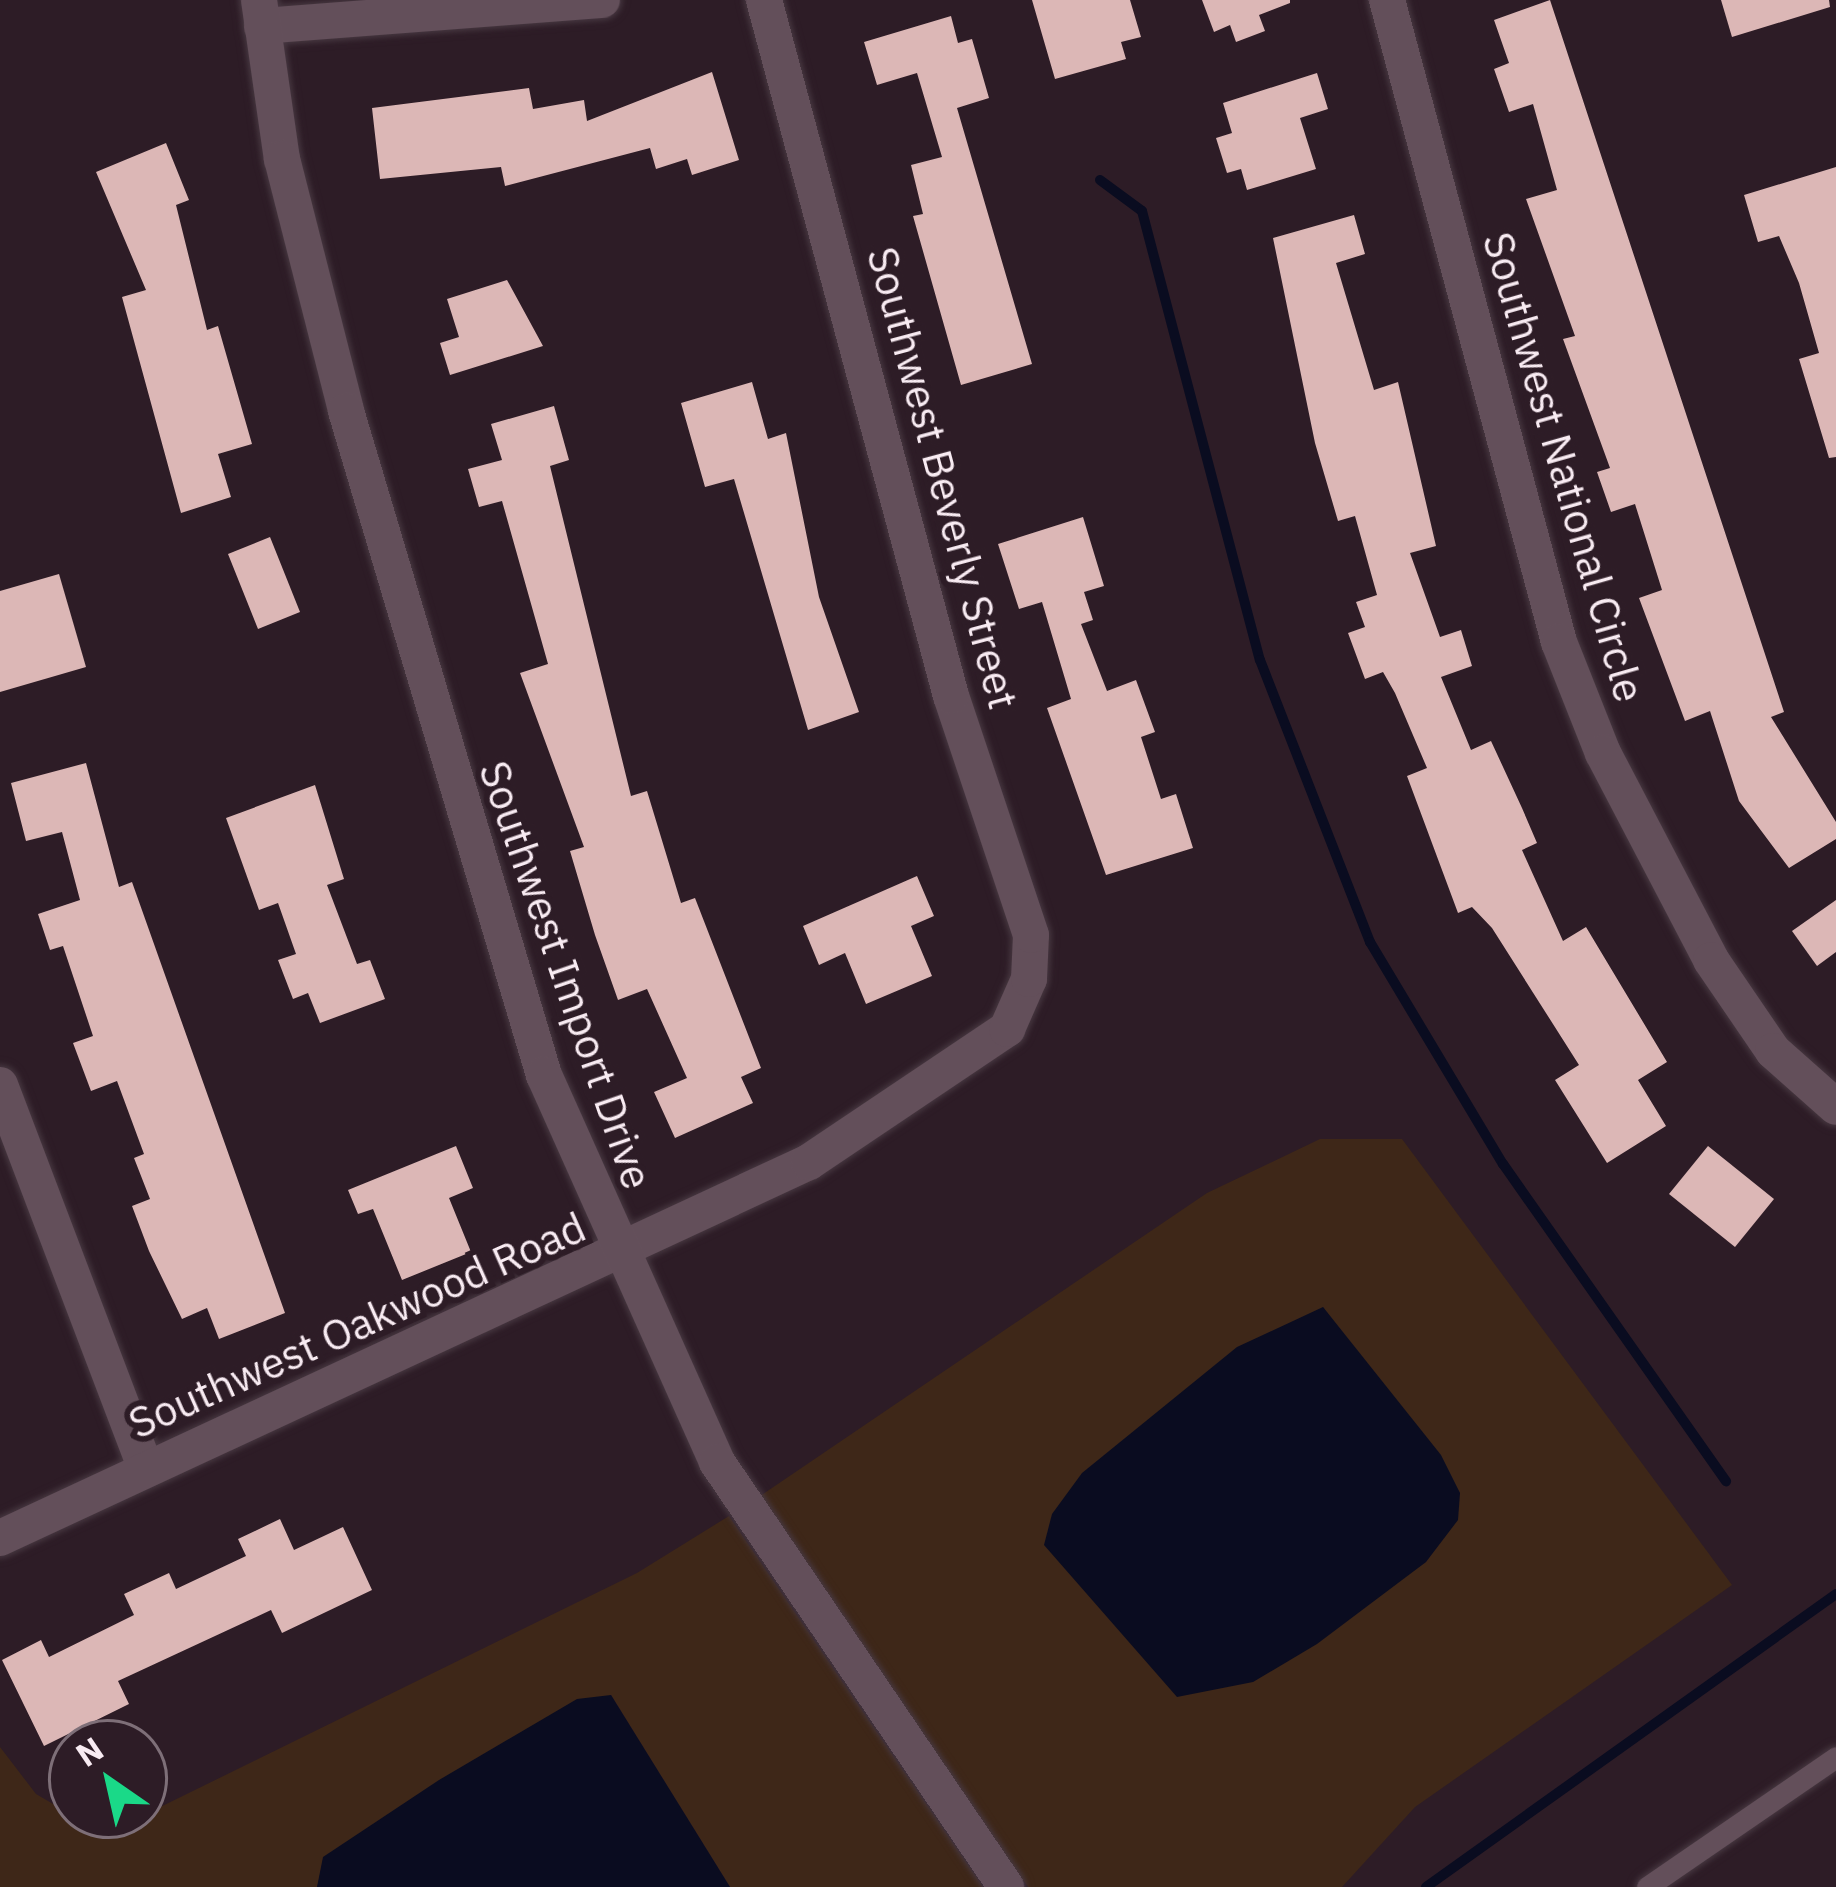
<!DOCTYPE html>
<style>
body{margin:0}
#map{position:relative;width:1836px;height:1887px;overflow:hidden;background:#2d1c26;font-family:"IBM Plex Sans",sans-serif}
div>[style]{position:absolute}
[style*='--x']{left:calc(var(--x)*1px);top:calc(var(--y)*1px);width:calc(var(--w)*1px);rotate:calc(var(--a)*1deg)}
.green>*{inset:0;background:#3e2718}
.water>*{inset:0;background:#0a0c20}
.stream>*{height:10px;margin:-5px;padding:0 5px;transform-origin:5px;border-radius:5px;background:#0a0c20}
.building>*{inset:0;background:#dcb7b6}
.roads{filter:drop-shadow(0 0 3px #473841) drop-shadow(0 0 3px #473841)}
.lane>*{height:21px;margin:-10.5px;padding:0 10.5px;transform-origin:10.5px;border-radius:10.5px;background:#634f5a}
.street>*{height:36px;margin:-18px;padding:0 18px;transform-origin:18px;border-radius:18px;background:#634f5a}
.secondary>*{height:36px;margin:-18px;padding:0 18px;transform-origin:18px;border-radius:18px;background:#634f5a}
span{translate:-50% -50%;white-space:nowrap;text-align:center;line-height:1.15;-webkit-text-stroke:12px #2d1c26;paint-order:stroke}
.street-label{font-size:42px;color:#f8ebf2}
.north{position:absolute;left:48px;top:1719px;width:120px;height:120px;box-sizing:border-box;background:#2d1c26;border:3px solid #7e6f78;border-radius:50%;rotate:326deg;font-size:33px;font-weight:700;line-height:48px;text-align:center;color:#f8ebf2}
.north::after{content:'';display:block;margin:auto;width:42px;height:54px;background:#1ad988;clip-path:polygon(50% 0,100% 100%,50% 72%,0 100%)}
</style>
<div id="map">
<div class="green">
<div style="clip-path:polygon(evenodd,1320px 1139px,1402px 1139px,1732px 1585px,1415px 1807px,1342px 1887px,1028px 1887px,760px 1496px,1207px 1193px,1320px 1139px,1323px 1307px,1460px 1493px,1426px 1562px,1253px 1682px,1323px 1307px)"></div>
<div style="clip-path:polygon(729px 1516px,983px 1887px,730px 1887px,611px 1695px,321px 1874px,317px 1887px,0 1887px,0 1747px,36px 1794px,72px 1815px,144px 1815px,637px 1573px)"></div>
</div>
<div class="water">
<div style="clip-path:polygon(1323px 1307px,1441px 1455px,1460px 1493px,1458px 1520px,1426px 1562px,1317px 1644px,1253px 1682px,1177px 1697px,1044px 1545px,1052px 1514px,1082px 1473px,1237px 1347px)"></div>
<div style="clip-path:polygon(611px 1695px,730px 1887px,317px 1887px,323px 1857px,439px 1780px,577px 1699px)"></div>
</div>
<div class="stream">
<div style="--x:1100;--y:180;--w:52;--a:36.4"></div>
<div style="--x:1142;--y:211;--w:464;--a:75.3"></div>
<div style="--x:1260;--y:660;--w:303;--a:68.7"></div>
<div style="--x:1370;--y:942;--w:259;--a:59.1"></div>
<div style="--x:1503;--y:1164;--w:388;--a:54.9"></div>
<div style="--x:1426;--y:1887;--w:504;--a:-35.55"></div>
</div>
<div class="building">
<div style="clip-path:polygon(1032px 0,1130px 0,1141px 37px,1121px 42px,1126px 59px,1055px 79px)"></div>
<div style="clip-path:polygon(1202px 0,1290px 0,1290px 3px,1259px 15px,1265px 31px,1236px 42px,1230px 25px,1214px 32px)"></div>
<div style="clip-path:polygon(1550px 0,1784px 712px,1771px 717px,1836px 822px,1836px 839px,1789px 868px,1739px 801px,1710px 711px,1685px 721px,1639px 598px,1662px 590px,1635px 504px,1611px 512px,1597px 472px,1610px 468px,1563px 339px,1575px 336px,1526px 199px,1557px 190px,1533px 104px,1509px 112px,1494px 69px,1509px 63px,1494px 20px)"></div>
<div style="clip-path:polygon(1721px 0,1829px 0,1830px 7px,1732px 37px)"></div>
<div style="clip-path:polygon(951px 16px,958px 43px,972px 39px,989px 98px,957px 108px,1032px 364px,961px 385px,913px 216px,923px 214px,911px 165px,942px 157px,917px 73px,877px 85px,864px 42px)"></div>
<div style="clip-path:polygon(712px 72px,739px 160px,692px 175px,687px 159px,656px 169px,650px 148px,505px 186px,501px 167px,380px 179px,372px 108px,529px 88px,533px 109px,584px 100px,587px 121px)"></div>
<div style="clip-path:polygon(1317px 73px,1328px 109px,1300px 118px,1316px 169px,1247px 190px,1241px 169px,1227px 173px,1216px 138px,1232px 133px,1223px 103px)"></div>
<div style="clip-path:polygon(166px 143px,189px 200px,176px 205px,207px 330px,218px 326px,252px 444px,218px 454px,231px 497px,181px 513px,122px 297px,146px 290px,96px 172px)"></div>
<div style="clip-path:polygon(1836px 167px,1836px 457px,1829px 458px,1799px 359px,1819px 353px,1799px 283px,1779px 236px,1758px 242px,1744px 195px)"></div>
<div style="clip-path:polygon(1354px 215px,1365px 254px,1336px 263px,1374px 390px,1398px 382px,1436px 546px,1410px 553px,1440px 637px,1461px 630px,1472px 666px,1441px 677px,1471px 750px,1491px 741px,1522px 808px,1537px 843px,1522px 850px,1563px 941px,1586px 927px,1667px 1062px,1638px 1080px,1666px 1126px,1607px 1163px,1555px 1080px,1579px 1065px,1492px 928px,1472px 907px,1458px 913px,1407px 776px,1427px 768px,1395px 693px,1383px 672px,1365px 679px,1348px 633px,1365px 627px,1356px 602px,1377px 595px,1355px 516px,1338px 521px,1315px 443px,1273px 238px)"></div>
<div style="clip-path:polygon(507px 280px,543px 346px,450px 375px,440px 343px,459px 337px,447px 299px)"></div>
<div style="clip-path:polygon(752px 382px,768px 439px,786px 433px,819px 597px,859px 712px,808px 730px,734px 479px,705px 487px,681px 403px)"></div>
<div style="clip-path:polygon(554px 406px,569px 460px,550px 466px,631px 796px,647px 791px,681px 903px,695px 898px,761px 1068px,741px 1077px,753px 1103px,675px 1138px,654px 1092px,687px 1078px,647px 989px,618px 1000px,595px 935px,570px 851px,584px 847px,520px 673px,548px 664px,502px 501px,479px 507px,468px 469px,502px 460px,491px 424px)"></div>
<div style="clip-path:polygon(1083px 517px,1104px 586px,1084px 592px,1093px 620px,1081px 624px,1107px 691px,1136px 680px,1155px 732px,1141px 737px,1161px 799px,1176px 794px,1193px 848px,1106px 875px,1047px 708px,1071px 699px,1042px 602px,1019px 609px,998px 544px)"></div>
<div style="clip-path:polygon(270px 537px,300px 612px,258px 629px,228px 554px)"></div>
<div style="clip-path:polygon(59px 574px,86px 667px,0 692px,0 591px)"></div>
<div style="clip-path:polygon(86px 763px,119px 887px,132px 882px,285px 1313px,219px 1339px,207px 1308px,182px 1319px,149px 1251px,132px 1206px,150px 1199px,134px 1158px,144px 1154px,117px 1081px,91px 1091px,73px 1043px,93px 1036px,63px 946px,50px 950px,38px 914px,80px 900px,62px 832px,26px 841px,11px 783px)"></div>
<div style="clip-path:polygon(315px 785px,344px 879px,327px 885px,357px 964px,370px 960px,385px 999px,320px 1023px,308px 993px,293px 999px,278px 960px,296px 954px,278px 903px,259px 910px,226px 818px)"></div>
<div style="clip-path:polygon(917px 876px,934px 916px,911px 926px,932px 976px,866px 1004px,845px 953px,819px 965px,803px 926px)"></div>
<div style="clip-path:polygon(1836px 900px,1836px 952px,1817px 966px,1792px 931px)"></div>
<div style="clip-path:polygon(456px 1146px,473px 1188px,449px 1198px,471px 1252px,402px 1280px,373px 1209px,358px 1214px,348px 1190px)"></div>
<div style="clip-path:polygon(1708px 1146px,1774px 1199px,1735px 1247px,1669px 1194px)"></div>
<div style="clip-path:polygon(280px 1519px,294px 1550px,343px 1527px,372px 1590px,282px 1633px,271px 1610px,118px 1681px,129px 1704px,44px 1746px,2px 1660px,41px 1640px,49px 1657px,134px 1615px,124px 1594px,169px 1573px,176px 1589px,246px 1556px,238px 1539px)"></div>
</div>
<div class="roads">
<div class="lane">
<div style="--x:1647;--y:1887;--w:229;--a:-34.5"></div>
</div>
<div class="street">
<div style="--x:1387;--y:0;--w:665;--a:75"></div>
<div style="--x:1559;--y:642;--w:119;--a:68.4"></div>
<div style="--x:1603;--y:753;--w:233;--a:62.4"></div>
<div style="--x:1711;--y:960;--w:110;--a:55.7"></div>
<div style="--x:1773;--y:1051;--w:84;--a:41.6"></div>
<div style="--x:262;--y:26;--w:341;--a:-4.4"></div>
<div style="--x:0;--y:1085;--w:411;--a:69.2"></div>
<div style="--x:0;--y:1538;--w:892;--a:-24.93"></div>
<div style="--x:809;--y:1162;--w:239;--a:-33.9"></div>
<div style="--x:1007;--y:1029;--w:55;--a:-66.3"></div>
<div style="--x:1029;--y:979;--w:44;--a:-87.4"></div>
<div style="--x:1031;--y:935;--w:252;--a:-108.5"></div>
<div style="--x:951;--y:696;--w:721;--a:-105.04"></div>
</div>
<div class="secondary">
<div style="--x:259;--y:0;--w:161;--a:81.8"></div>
<div style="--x:282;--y:159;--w:260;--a:75.7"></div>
<div style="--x:346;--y:411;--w:693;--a:73.4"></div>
<div style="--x:544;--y:1075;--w:424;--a:65.9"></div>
<div style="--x:717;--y:1462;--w:514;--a:55.78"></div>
</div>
</div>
<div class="street-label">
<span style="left:1564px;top:467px;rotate:74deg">Southwest National Circle</span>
<span style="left:943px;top:478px;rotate:75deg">Southwest Beverly Street</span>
<span style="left:566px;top:975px;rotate:71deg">Southwest Import Drive</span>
<span style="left:357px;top:1325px;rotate:-24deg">Southwest Oakwood Road</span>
</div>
<div class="north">N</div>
</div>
